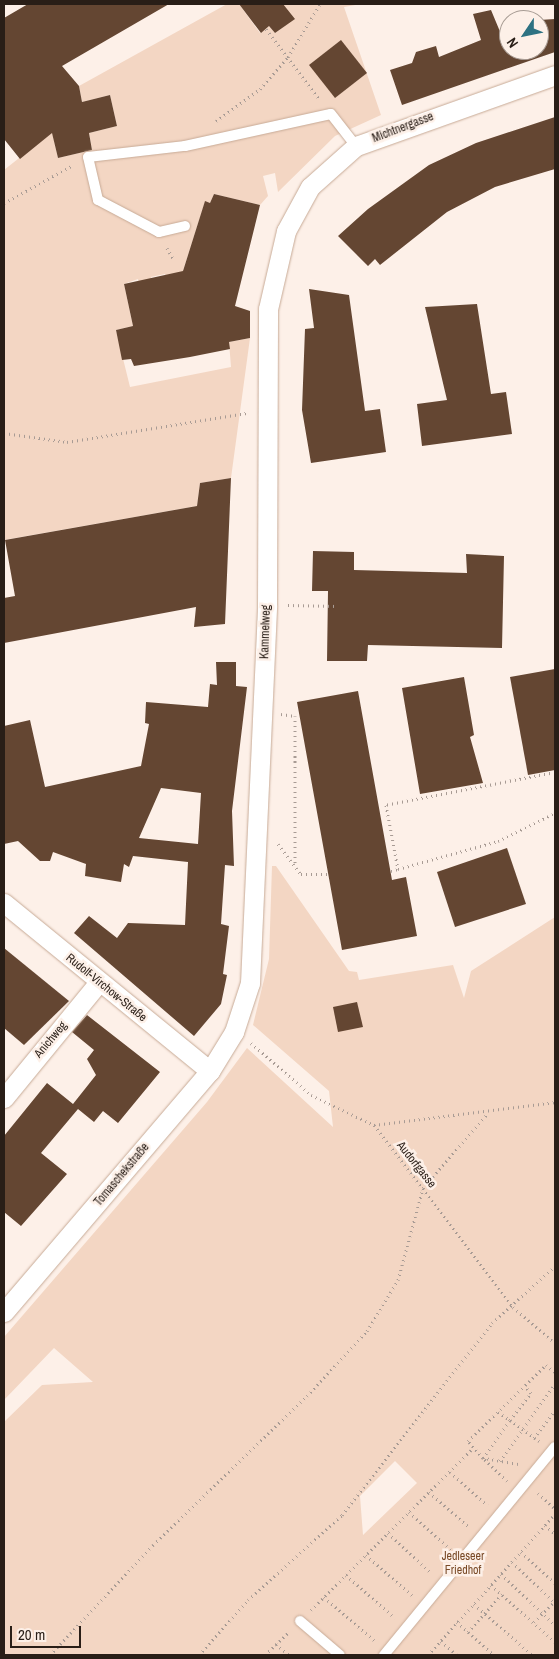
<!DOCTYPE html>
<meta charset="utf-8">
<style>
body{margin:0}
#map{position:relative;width:559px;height:1659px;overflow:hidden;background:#fdf0e8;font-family:"Archivo Narrow",sans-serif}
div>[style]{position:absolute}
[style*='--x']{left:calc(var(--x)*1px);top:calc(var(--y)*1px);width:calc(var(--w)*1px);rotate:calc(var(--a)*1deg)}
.green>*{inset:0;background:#f3d6c3}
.building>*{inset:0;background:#644632}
.path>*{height:3px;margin-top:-1.5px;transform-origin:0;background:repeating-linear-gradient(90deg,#a89b94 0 1px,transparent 0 5px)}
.roads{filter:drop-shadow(0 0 1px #c7aa96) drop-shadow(0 0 1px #c7aa96)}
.service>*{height:10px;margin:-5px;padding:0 5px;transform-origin:5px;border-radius:5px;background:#fff}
.minor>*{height:19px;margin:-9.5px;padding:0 9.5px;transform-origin:9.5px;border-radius:9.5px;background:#fff}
span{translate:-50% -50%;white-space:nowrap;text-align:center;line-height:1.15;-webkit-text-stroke:5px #fdf0e8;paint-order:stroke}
.street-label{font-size:12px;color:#291e17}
.park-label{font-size:12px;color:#794a27}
.frame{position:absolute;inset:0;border:5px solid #291e17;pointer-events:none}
.north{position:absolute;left:499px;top:10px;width:50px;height:50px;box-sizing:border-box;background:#fdf0e8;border:1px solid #a89c94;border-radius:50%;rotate:236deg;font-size:14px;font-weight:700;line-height:20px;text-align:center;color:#291e17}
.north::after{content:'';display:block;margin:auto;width:18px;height:22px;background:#2e7282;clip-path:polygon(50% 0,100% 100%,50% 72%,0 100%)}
.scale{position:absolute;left:10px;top:1626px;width:71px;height:22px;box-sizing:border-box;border:2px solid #291e17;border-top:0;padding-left:6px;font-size:15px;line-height:18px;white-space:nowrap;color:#291e17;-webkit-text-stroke:4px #fdf0e8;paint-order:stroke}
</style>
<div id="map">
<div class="green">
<div style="clip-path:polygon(227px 4px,239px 4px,260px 33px,269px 26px,275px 33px,294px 19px,283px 4px,361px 4px,344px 7px,381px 115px,335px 136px,278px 192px,275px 173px,263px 176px,268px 196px,260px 205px,214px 194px,210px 203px,205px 202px,180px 280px,168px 282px,165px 274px,151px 277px,152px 285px,140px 288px,138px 279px,124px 284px,133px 326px,116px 330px,130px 387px,231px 367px,229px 342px,250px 338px,231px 478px,200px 483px,197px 506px,4px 540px,4px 170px,52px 132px,58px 158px,92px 150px,89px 133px,117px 126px,110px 95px,82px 102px,79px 86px)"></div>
<div style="clip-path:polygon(evenodd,272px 866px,276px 866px,349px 971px,357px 972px,359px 980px,453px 965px,464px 998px,471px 971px,555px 917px,555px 1655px,4px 1655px,4px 1422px,42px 1385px,93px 1382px,54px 1348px,4px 1400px,4px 1337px,207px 1102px,247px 1048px,333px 1127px,329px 1091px,253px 1025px,269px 959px,272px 866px,395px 1461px,417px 1483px,363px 1535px,360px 1496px,395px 1461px)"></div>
</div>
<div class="building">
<div style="clip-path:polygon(28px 4px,169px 4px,62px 66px,79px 86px,82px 102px,110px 95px,117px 126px,89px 133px,92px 150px,58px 158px,52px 133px,20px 159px,4px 139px,4px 18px)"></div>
<div style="clip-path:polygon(239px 4px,283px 4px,295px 19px,275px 33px,269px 26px,261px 33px)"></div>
<div style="clip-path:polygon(491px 10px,501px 34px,509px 31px,509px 50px,539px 50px,539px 20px,555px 19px,555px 52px,402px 105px,390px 70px,412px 63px,416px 52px,436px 46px,439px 57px,481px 40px,473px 14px)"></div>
<div style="clip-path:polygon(341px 40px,367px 73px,335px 98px,309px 65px)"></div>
<div style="clip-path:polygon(555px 117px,555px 169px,495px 187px,447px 212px,380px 265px,375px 259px,368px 266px,338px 236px,368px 209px,429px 165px,476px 143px)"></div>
<div style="clip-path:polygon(214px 194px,260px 205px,235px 306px,250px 311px,250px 338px,229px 342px,230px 349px,190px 357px,134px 366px,131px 359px,122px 360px,116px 330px,133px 326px,124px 284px,183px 271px,205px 201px,210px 203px)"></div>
<div style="clip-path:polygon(309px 289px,349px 295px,365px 411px,380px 409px,386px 452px,311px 463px,302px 410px,305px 329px,314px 328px)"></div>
<div style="clip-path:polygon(477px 304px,491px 394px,506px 392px,512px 434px,422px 446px,417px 404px,447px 400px,425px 307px)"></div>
<div style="clip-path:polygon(231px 478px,225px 624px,194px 627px,196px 607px,4px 643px,4px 598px,15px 596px,5px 540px,197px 506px,200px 483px)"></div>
<div style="clip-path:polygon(313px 551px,354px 552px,354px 570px,467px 573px,466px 554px,504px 556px,502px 648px,368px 645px,367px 661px,327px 661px,328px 591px,312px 591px)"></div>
<div style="clip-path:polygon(evenodd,216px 662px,236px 662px,236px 686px,247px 687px,232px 811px,234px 866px,225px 865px,221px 924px,229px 926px,223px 974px,227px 975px,221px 1004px,194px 1036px,74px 933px,89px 916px,117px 938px,128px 923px,185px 925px,188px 862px,133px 856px,129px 867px,124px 864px,121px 882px,85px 876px,86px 864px,53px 852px,50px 861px,40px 861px,18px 841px,4px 844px,4px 726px,30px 720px,45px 787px,141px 766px,149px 724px,145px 723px,146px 702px,208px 707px,210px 684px,217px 685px,216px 662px,161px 788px,201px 793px,198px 844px,139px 838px,161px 788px)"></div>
<div style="clip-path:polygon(555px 669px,555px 770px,528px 775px,510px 677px)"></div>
<div style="clip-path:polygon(464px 677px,474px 735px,470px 737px,483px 783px,420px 794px,402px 688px)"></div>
<div style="clip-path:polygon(358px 691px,392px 880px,406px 877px,417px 936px,342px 950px,297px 702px)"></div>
<div style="clip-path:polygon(507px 848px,526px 904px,455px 927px,437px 872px)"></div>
<div style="clip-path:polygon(4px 948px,69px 1001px,24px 1045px,4px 1028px)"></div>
<div style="clip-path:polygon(357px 1002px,363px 1027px,338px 1032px,333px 1007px)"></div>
<div style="clip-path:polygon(87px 1015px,160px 1072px,118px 1123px,103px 1111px,94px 1122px,78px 1109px,41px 1153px,67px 1174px,21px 1226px,4px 1212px,4px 1136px,47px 1083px,73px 1104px,96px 1075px,87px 1059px,94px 1050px,72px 1032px)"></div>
</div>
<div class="path">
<div style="--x:266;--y:29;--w:89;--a:52.7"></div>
<div style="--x:216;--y:121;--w:54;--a:-36"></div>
<div style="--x:260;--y:89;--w:43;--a:-48.8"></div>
<div style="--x:288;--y:57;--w:62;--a:-58.9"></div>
<div style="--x:4;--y:203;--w:79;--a:-28.8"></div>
<div style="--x:167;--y:248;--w:14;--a:60"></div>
<div style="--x:4;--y:433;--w:64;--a:8.1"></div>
<div style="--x:67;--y:442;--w:182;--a:-9.2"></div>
<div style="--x:288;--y:605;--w:50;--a:1.1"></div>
<div style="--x:281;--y:714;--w:14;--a:8"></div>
<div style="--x:295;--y:716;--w:150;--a:90"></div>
<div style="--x:555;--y:772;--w:172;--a:169"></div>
<div style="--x:386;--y:805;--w:65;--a:79.4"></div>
<div style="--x:398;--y:869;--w:104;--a:-15.6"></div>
<div style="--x:498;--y:841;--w:64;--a:-26.2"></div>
<div style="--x:278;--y:844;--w:38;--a:53"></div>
<div style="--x:301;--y:874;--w:27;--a:0"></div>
<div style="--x:391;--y:871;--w:7;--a:-16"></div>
<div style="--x:251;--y:1043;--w:79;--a:40.9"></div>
<div style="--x:311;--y:1095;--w:70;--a:25.5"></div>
<div style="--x:374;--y:1125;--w:229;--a:52.6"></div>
<div style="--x:513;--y:1307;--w:55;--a:40.6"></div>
<div style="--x:374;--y:1125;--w:182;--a:-7.2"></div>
<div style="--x:498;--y:1412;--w:14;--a:34"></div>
<div style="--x:510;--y:1420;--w:34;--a:-52"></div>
<div style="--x:531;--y:1393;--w:9;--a:-131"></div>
<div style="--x:534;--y:1438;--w:35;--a:-53"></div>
<div style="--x:500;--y:1461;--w:95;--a:-54.5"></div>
<div style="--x:518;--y:1464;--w:36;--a:-170"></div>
<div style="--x:483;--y:1458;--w:23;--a:-131"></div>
<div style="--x:468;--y:1441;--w:109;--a:-44.3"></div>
<div style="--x:546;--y:1365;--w:11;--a:38"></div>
<div style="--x:450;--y:1472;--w:50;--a:41.7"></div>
<div style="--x:507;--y:1481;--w:33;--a:-136"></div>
<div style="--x:483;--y:1458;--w:47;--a:-54.6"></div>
<div style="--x:510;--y:1420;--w:36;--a:36"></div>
<div style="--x:429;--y:1492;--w:53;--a:41.2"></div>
<div style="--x:538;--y:1493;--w:23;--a:43"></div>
<div style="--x:409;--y:1512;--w:57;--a:42.1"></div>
<div style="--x:545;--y:1525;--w:13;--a:42"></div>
<div style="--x:388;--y:1533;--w:59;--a:42.9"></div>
<div style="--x:521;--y:1552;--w:46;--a:42.4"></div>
<div style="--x:366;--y:1555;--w:62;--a:41.1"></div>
<div style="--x:512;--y:1562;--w:59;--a:43.6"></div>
<div style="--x:501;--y:1574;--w:74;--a:43.4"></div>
<div style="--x:346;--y:1575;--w:65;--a:41.3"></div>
<div style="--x:491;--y:1585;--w:86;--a:41.7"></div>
<div style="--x:324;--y:1597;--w:67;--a:40.8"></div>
<div style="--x:474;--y:1604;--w:77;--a:41.3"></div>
<div style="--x:311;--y:1610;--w:229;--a:-45"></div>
<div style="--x:457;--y:1622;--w:50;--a:41.7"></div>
<div style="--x:534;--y:1622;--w:28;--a:-45"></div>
<div style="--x:468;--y:1632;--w:51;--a:-48.2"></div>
<div style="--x:441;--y:1641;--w:21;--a:41"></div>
<div style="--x:276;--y:1644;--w:17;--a:40"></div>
<div style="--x:50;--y:1655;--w:151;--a:-46.9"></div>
<div style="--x:153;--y:1545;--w:214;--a:-44.1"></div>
<div style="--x:307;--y:1396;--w:88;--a:-47.3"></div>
<div style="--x:367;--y:1331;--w:60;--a:-58.7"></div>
<div style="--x:398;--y:1280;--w:95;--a:-74.8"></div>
<div style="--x:423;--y:1188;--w:98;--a:-49.1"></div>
<div style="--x:199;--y:1655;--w:74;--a:-48.3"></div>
<div style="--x:248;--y:1600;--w:127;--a:-42.1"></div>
<div style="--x:342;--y:1515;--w:244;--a:-52"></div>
<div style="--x:492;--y:1323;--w:85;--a:-42.1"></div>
<div style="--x:265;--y:1655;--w:33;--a:-44"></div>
<div style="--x:428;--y:1655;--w:190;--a:-48"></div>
</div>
<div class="roads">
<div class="service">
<div style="--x:185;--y:226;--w:27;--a:167"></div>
<div style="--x:159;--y:232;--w:69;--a:-152.3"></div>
<div style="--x:98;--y:200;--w:44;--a:-103.1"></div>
<div style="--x:88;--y:157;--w:98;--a:-6.5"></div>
<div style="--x:185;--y:146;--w:149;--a:-12.4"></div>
<div style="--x:331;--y:114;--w:41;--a:52"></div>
<div style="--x:300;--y:1621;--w:52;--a:40.4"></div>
<div style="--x:384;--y:1655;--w:269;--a:-50.6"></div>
</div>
<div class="minor">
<div style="--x:4;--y:903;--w:266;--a:39.2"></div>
<div style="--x:4;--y:1098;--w:150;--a:-50.7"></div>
<div style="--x:4;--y:1312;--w:317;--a:-49.5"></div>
<div style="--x:210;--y:1071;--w:46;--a:-58.4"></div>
<div style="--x:234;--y:1032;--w:52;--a:-71.9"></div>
<div style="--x:250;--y:983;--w:378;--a:-87.4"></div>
<div style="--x:267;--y:605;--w:296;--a:-89.8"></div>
<div style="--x:268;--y:309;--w:80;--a:-77"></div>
<div style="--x:286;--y:231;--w:50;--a:-61.4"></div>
<div style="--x:310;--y:187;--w:62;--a:-41.7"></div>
<div style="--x:356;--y:146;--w:211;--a:-19.6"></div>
</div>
</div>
<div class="street-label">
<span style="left:403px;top:128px;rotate:-21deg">Michtnergasse</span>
<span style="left:266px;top:632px;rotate:-88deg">Kammelweg</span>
<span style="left:106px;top:988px;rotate:39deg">Rudolf-Virchow-Straße</span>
<span style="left:51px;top:1040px;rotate:-50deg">Anichweg</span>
<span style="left:416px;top:1165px;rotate:52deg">Audorfgasse</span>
<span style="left:122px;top:1175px;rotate:-50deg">Tomaschekstraße</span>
</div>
<div class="park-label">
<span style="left:463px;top:1564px">Jedleseer<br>Friedhof</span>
</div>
<div class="frame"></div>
<div class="north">N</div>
<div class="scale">20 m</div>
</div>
